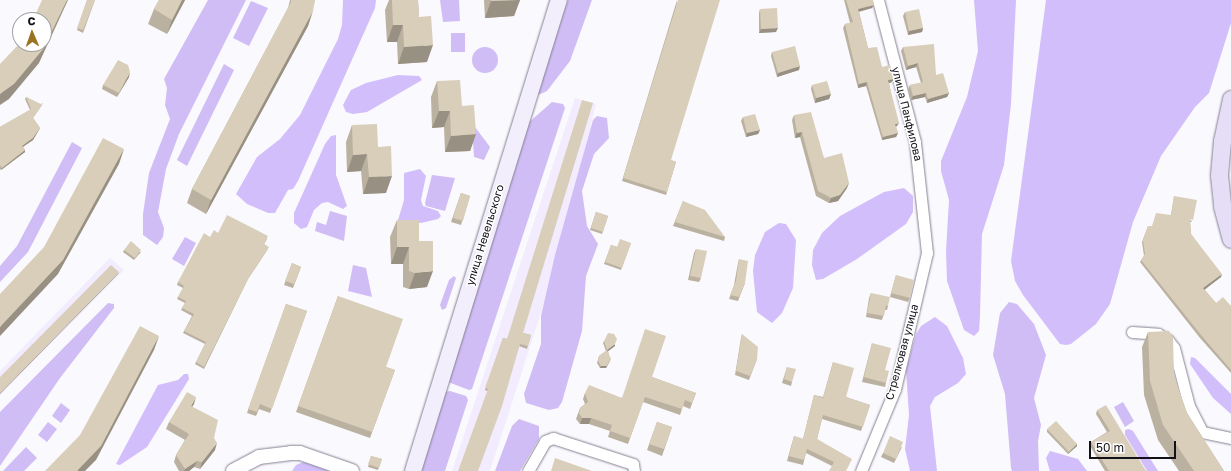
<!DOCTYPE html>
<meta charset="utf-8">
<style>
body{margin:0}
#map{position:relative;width:1231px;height:471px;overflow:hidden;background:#faf9fd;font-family:"Golos Text",sans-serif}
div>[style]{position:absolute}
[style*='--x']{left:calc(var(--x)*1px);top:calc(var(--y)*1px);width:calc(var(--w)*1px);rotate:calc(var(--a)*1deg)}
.built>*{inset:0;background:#f2ecfe}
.green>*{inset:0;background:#d0bdf6}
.round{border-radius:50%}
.forest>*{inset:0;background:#d2befa}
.roads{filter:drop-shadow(0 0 1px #868094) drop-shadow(0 0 1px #868094)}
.minor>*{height:11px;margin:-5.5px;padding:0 5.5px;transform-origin:5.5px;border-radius:5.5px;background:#fff}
.tertiary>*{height:14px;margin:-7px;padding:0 7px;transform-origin:7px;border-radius:7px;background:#fff}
.secondary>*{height:16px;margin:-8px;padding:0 8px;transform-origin:8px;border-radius:8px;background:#f2eefb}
.primary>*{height:17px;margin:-8.5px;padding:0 8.5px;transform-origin:8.5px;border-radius:8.5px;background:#e6def7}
.wall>*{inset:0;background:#bbb1a0}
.shaded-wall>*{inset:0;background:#989082}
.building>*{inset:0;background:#d9ceba}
span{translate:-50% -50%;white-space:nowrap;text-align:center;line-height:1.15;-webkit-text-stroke:3px #fff;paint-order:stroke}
.street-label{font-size:11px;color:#131118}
.north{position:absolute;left:12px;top:12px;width:40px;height:40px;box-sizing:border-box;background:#fff;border:1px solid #a1a0a3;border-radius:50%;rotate:358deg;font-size:11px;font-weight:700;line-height:16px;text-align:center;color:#131118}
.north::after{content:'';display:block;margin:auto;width:14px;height:18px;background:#9b7320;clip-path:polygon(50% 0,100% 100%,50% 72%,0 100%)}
.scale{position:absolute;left:1089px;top:441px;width:87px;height:18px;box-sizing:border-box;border:2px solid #131118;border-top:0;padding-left:5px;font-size:12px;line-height:14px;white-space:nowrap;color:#131118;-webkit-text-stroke:3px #fff;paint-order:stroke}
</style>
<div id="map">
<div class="built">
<div style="clip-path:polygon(575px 98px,596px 104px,556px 266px,490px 471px,452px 471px)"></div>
<div style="clip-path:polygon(110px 258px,124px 270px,0 395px,0 371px)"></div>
</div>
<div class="green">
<div style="clip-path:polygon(208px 0,246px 0,179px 134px,166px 169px,158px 212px,164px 228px,163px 237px,157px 245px,143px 235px,143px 214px,149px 173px,170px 119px,165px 105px,167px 88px,164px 79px)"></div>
<div style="clip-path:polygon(440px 0,459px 0,460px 21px,443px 22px)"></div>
<div style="clip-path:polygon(568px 0,592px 0,570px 61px,547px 91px,538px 95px,537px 91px)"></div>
<div style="clip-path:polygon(251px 1px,268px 8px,249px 46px,233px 38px)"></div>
<div style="clip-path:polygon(451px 33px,465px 33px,465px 52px,451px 52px)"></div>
<div class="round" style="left:472px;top:47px;width:26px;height:26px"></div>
<div style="clip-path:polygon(224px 64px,234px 70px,187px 166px,177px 160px)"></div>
<div style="clip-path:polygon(552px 102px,563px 104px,565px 108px,472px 389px,469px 390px,448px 382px,527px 124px)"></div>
<div style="clip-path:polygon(597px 116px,607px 118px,609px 138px,594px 154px,582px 191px,587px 226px,598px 244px,586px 276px,582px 331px,562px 402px,558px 408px,549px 410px,526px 403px,524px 394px,541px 344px,541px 316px,555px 255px,593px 120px)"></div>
<div style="clip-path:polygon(475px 127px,490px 147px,484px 160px,474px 157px,472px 128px)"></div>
<div style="clip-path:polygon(72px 142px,82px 148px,28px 252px,0 282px,0 266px,17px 246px)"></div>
<div style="clip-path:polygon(432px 175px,455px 178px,445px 211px,426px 206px,425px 203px)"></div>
<div style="clip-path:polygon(330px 211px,347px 216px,344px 241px,315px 231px,317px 222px,326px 225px)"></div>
<div style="clip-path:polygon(185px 237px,196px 243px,184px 266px,172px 259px)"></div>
<div style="clip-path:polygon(353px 265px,366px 268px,372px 297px,348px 291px)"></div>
<div style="clip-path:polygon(454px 276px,456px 278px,446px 308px,442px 310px,440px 305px,449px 280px)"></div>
<div style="clip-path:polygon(1009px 302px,1017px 304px,1034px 324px,1046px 355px,1034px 398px,1041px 425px,1038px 441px,1039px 471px,1012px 471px,1011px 468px,1005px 394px,993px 355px,1000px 313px)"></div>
<div style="clip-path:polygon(108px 303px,114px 304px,114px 308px,60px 378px,0 466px,0 412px)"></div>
<div style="clip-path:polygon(450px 391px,466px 396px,468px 400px,445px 471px,419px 471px,444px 392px)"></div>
<div style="clip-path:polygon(1123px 402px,1134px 421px,1125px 427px,1114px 407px)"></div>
<div style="clip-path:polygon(61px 403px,70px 410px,61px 423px,52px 416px)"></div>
<div style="clip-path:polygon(519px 419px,539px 426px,539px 439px,520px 471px,495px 471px,512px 426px)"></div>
<div style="clip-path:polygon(48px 422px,57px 429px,47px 442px,38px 435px)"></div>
<div style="clip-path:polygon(26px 447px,37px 458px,24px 471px,3px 471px)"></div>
</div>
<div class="forest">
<div style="clip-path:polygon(343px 0,376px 0,375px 8px,298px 181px,293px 189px,288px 190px,275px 213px,268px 213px,247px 204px,236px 194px,257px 157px,280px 139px,300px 115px,338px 39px,342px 25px)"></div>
<div style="clip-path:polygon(974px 0,1016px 0,1011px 104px,1004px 165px,982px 234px,980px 316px,979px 331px,974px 336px,964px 330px,947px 281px,946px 251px,949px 200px,941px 171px,941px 161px,967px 97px,978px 51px)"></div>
<div style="clip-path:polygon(1046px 0,1231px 0,1231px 23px,1209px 93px,1195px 107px,1161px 156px,1133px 222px,1110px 304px,1096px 324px,1071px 344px,1066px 345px,1060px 344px,1023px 295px,1015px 281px,1011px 261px)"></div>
<div style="clip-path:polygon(398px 75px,419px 76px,422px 80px,367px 112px,353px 114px,346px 112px,343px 105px,351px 90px,366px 83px)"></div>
<div style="clip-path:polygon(336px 135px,336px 175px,347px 206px,343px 209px,328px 202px,322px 203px,314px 210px,307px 227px,301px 229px,294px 223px,294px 213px,325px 144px,331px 136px)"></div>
<div style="clip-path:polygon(420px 169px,426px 176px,421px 200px,423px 206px,438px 211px,441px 216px,438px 219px,421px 223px,398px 220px,404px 200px,404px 173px)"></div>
<div style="clip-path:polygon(904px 188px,913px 196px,913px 212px,906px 224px,857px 259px,823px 279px,816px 280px,812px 265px,813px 250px,822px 233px,840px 216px,884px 192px)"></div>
<div style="clip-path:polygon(779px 223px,786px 224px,796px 240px,793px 288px,782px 313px,772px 323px,757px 312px,753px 271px,755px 255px,765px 232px)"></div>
<div style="clip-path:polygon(935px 317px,947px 326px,963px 358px,966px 374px,958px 383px,935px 397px,930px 406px,937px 471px,910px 471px,905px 449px,909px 415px,906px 370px,916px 334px,921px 326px)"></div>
<div style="clip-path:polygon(1191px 357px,1195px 358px,1231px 394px,1231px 414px,1213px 398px,1190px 364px)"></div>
<div style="clip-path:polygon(184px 374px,188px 374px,189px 379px,147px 447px,120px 465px,116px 464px,158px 385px,178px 380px)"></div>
<div style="clip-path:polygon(1129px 429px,1133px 431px,1158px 471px,1147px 471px,1125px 435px,1125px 430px)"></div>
<div style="clip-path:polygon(1050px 451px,1078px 459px,1087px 471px,1050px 471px,1046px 458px)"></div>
<div style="clip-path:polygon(303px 462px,307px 463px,329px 471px,292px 471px,296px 465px)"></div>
</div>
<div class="roads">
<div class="minor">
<div style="--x:1132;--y:332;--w:26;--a:4"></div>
<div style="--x:1158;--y:334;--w:12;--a:31"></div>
<div style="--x:1168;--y:340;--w:10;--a:53"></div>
<div style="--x:1174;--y:348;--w:60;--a:75.5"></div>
<div style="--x:1189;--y:406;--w:29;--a:63"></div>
<div style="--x:1202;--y:432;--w:30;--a:12"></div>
<div style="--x:528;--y:471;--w:34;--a:-60"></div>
<div style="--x:545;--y:441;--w:9;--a:-21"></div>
<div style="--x:553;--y:438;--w:84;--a:18"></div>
<div style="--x:633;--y:464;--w:7;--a:82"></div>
<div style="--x:861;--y:471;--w:89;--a:-67.5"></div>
<div style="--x:895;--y:389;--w:140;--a:-76.8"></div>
<div style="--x:927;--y:253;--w:112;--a:-96.2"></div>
<div style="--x:915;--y:142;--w:147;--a:-104.6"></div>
</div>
<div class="tertiary">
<div style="--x:233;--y:471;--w:30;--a:-28"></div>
<div style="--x:259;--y:457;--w:32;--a:-7"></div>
<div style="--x:291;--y:453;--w:9;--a:0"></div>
<div style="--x:300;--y:453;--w:55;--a:19.1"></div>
</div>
<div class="secondary">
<div style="--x:413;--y:471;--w:493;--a:-72.8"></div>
</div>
<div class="primary">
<div style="--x:1231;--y:99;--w:43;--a:102.1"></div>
<div style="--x:1222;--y:141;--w:34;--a:95"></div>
<div style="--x:1219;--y:175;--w:31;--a:84"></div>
<div style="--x:1222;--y:206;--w:34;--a:75"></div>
</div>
</div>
<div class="wall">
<div style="clip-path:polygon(87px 0,95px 0,83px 33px,77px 30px)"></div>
<div style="clip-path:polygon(159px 0,185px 0,167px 34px,148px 24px,154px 9px)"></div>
<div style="clip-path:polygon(290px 0,315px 0,308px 26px,206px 214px,187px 203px,192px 189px,288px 8px)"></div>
<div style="clip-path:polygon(389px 0,418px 0,419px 17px,427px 62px,398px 64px,397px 42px,387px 42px,385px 10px)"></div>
<div style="clip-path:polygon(484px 0,520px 0,514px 16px,485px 18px)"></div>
<div style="clip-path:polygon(677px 0,671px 160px,676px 162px,666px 195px,622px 181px)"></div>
<div style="clip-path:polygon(844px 0,873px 0,872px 8px,859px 12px,868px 48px,882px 67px,894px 79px,892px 82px,889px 83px,897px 126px,896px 127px,898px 133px,896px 137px,882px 140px,866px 86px,858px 88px,843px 28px,845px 24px,850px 23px)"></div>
<div style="clip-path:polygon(760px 9px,776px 32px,759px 33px,759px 13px)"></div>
<div style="clip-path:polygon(905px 12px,923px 28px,922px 32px,908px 35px,903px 16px)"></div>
<div style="clip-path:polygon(903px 47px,936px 75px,949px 93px,947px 97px,927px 103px,925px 97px,911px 100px,908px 89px,910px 85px,921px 83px,916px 67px,906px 70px,901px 51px)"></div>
<div style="clip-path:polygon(772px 52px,799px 70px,777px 77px,771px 56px)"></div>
<div style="clip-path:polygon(129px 77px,117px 97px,102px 89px,103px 85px)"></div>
<div style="clip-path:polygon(437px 81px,476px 134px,470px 151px,445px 152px,444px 127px,432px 128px,431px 97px)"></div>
<div style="clip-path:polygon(812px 85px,831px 94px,829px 99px,815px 103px,811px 89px)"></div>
<div style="clip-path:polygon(26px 97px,42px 105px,33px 118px,40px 128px,33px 140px,23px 147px,25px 150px,25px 152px,1px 170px,0 169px,0 127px,30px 110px,25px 99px)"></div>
<div style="clip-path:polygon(794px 115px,824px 158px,847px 188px,838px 201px,829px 203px,816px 196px,800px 137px,795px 138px,792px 120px)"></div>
<div style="clip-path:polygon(743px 117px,760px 130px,758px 134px,746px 137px,741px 121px)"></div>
<div style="clip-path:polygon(352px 125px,378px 147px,386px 193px,363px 194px,361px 171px,347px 172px,346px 142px)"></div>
<div style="clip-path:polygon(461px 193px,470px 196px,461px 225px,451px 222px)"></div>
<div style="clip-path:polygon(1174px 196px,1192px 222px,1190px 222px,1191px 234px,1221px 277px,1204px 289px,1216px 303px,1231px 306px,1231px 373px,1200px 338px,1140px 262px,1144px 256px,1142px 242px,1148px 226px,1152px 226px,1171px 215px)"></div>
<div style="clip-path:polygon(683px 201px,725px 237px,724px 241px,673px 226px)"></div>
<div style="clip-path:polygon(596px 212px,608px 216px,602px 234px,590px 230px)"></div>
<div style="clip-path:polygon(397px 220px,419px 241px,427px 287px,409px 289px,403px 287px,403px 264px,391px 264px,390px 237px)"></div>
<div style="clip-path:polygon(210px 237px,267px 239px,264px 244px,268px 249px,248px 279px,204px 369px,195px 364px,205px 344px,183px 333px,192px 316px,181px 310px,185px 303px,177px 299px,183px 288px,177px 285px,178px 282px)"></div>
<div style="clip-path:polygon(631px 243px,621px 270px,604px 264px,611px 245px,617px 247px)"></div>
<div style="clip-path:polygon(696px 249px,701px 278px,699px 282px,688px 280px,694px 253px)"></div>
<div style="clip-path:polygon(124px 250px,141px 252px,134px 260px,123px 252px)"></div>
<div style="clip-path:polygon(739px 259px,745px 283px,738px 301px,729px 299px,734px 285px,738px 263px)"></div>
<div style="clip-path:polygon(292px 263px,301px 267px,293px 288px,284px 285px)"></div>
<div style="clip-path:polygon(896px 275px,910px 298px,908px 302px,890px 297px)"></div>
<div style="clip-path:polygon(871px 293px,888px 306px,887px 310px,885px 310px,882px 320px,866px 317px,869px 298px)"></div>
<div style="clip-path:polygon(338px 296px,386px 367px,395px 370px,370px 438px,296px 412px)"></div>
<div style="clip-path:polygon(286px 304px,307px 311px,270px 413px,259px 409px,256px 416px,247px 413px)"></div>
<div style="clip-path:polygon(1148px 332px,1174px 376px,1187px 413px,1224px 471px,1179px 471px,1158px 440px,1144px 395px,1142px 347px)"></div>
<div style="clip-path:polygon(523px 333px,531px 335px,527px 349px,519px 346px,487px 391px,485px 390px,503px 338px,507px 339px)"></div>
<div style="clip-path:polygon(742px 334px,757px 359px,749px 380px,735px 375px,741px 338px)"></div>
<div style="clip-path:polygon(604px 341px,615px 346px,608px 351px,610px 361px,606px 368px,600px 368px,597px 363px,599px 356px,606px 351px,603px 343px)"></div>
<div style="clip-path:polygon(872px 343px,885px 370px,886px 383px,885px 387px,862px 382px)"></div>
<div style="clip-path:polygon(833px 362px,846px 397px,870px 405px,861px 431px,822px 419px,817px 439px,850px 463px,832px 466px,806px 453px,803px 465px,787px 461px,794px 436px,803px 439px,814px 395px,823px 397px)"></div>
<div style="clip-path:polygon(787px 367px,792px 382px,791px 386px,782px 383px)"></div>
<div style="clip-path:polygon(652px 377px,696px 393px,690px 409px,683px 406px,680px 415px,643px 402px,628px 444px,608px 437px,610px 431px,589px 424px,580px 424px,576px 419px,580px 408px,585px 404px,583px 399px,585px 393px,621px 398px)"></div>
<div style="clip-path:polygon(194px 404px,192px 407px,214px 438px,215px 450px,200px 469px,194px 467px,189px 471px,179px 471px,174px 462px,176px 455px,185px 440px,166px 429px,169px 422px)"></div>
<div style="clip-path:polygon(1097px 410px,1146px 471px,1105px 471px,1090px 446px,1091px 442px,1107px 432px,1096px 414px)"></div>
<div style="clip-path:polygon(657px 422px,672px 427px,662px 456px,647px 450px)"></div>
<div style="clip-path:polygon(1047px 429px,1077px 444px,1077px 446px,1068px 454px,1047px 432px)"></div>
<div style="clip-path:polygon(902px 447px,894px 463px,881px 457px,883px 453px)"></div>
<div style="clip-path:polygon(371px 456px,382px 459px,378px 470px,368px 467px)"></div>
</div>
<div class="shaded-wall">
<div style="clip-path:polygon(67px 0,68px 0,39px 63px,9px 99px,0 105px,0 94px)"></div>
<div style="clip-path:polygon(182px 0,185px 0,167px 34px,172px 20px)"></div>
<div style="clip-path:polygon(520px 0,514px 16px,485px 18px,491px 1px)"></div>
<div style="clip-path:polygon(874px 5px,872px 8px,857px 12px,858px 9px)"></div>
<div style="clip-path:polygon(313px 11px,308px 26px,206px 214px,211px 200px)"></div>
<div style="clip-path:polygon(393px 25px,403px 25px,397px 42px,387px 42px)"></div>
<div style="clip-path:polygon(778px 28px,776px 32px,759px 33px,761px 29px)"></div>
<div style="clip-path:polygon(923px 28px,922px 32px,908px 35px,909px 31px)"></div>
<div style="clip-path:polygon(433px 45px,427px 62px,398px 64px,404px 47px)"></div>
<div style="clip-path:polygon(918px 63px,916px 67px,906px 70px,908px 66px)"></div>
<div style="clip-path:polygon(800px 66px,799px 70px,777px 77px,778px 73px)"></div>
<div style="clip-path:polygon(130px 72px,129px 77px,117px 97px,119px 93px)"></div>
<div style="clip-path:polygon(894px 79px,892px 82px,887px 84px,888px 80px)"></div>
<div style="clip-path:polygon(867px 82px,866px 86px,858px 88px,859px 84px)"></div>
<div style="clip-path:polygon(926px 93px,925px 97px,911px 100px,913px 96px)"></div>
<div style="clip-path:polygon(949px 93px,947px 97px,927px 103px,928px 99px)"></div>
<div style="clip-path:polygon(831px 94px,829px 99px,815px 103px,816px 98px)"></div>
<div style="clip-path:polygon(439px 111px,450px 111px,444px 127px,432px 128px)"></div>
<div style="clip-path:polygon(899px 123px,897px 126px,894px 127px,895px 124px)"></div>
<div style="clip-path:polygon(40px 128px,33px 140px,21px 148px,22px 146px)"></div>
<div style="clip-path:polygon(760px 130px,758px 134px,746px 137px,747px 133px)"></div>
<div style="clip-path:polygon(802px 132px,800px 137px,795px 138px,797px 133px)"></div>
<div style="clip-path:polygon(898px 133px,896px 137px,882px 140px,883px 137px)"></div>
<div style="clip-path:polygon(476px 134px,470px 151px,445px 152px,451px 136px)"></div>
<div style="clip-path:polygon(124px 149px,119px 164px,58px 274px,0 336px,0 327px)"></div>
<div style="clip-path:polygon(25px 150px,25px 152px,1px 170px,2px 168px)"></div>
<div style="clip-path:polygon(367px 154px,361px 171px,347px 172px,353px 155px)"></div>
<div style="clip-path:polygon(392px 176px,386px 193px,363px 194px,369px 177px)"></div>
<div style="clip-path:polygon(849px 183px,847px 188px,838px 201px,829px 203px,831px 198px)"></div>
<div style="clip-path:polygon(397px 247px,409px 247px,403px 264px,391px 264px)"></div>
<div style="clip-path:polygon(433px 271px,427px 287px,409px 289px,415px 273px)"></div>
<div style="clip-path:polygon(119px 272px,118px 274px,0 394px,0 393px)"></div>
<div style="clip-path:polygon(1222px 274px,1221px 277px,1203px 291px,1203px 288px)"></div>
<div style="clip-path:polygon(159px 336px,154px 350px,96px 460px,85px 471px,77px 471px)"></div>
<div style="clip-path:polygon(615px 344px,615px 346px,607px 352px,607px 350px)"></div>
<div style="clip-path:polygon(611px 359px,606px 368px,600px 368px,601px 366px)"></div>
<div style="clip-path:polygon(196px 397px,194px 404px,188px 413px,191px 406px)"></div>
<div style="clip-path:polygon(582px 418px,591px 418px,589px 424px,580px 424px)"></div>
<div style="clip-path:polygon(217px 443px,215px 450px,200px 469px,202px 462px)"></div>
<div style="clip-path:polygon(1077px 444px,1077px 446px,1068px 454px,1069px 452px)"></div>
<div style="clip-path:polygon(197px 461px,194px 467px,189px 471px,184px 471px,185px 469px)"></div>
</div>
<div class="building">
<div style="clip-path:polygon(42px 0,67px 0,44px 48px,14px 84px,0 94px,0 64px,20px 43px,20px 44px,44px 44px,44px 20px,33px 20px)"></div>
<div style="clip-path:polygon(87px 0,95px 0,83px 30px,77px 28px)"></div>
<div style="clip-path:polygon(159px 0,182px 0,172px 20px,154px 9px)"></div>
<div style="clip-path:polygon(291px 0,315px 0,313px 11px,211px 200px,192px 189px,291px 2px)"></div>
<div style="clip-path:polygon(392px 0,418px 0,419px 17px,431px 16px,433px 45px,404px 47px,403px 25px,393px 25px)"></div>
<div style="clip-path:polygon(491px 0,517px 0,491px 1px)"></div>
<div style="clip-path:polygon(678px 0,720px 0,671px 160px,676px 162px,667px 192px,623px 178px)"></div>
<div style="clip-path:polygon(846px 0,873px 0,874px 5px,858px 9px,868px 48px,877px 47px,882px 67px,890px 65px,894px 79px,888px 80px,899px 123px,895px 124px,898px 133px,883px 137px,867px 82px,859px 84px,845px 24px,853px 22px)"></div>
<div style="clip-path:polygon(777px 8px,778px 28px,761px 29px,760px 9px)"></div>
<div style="clip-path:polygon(919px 9px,923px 28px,909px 31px,905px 12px)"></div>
<div style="clip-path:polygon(934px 44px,936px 75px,943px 73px,949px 93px,928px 99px,926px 93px,913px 96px,910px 85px,923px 82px,918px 63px,908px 66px,903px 47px)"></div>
<div style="clip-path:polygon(795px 46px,800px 66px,778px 73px,772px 52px)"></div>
<div style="clip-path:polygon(118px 60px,128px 65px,130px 72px,119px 93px,103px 85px)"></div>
<div style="clip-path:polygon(460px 80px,462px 106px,474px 105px,476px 134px,451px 136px,450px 111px,439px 111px,437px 81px)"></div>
<div style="clip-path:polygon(827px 81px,831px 94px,816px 98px,812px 85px)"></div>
<div style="clip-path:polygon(26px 97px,40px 104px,43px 103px,33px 118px,40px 128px,33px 138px,22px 146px,25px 150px,2px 168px,0 165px,0 127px,31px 109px)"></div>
<div style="clip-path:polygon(582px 100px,593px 103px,523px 333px,531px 335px,528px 346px,520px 344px,502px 406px,478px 471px,458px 471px,488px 389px,485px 388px,503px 338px,507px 339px)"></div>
<div style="clip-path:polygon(811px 112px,824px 158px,842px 153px,849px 183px,840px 195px,831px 198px,818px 191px,802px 132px,797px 133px,794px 115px)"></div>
<div style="clip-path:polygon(755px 114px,760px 130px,747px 133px,743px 117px)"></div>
<div style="clip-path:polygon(377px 124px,378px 147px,391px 146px,392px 176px,369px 177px,367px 154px,353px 155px,352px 125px)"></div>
<div style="clip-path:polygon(103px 138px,124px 149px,63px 260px,0 327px,0 294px,44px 247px)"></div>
<div style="clip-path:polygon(461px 193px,470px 196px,463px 221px,453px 218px)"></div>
<div style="clip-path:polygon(1174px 196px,1197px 200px,1193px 220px,1190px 219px,1191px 234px,1222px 274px,1203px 288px,1216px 303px,1223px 297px,1231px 306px,1231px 370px,1201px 335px,1141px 260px,1145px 254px,1143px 240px,1148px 226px,1152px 226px,1156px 213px,1171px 215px)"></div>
<div style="clip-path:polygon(683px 201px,705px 210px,725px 237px,675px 222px)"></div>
<div style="clip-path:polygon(596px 212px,608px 216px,603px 232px,591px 228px)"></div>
<div style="clip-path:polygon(227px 215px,268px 236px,264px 244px,269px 247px,249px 277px,204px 367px,196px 362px,206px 342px,184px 331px,194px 314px,182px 308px,186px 301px,178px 297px,184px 286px,178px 282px,204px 233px,210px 237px,214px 230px,218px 233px)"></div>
<div style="clip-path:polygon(397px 220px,419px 220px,419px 241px,433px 241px,433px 271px,415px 273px,409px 271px,409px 247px,397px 247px)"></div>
<div style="clip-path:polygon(620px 239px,631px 243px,622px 268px,605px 262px,611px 245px,617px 247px)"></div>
<div style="clip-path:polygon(131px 241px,141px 250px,135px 258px,124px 250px)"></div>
<div style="clip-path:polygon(696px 249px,707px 251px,701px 278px,690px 276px)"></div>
<div style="clip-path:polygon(739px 259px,748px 261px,745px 283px,739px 297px,730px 295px,736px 281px)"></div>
<div style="clip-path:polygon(292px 263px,301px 267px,294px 284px,285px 281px)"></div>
<div style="clip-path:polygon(111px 265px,119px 272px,0 393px,0 377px)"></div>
<div style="clip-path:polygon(896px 275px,914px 280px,910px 298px,891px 293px)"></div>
<div style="clip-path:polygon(871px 293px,890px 297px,888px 306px,886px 305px,884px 316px,867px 313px)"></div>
<div style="clip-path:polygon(338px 296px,403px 319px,386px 367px,395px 370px,372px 432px,298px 406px)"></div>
<div style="clip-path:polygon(286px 304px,307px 311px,272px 409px,260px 404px,257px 412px,248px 409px)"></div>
<div style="clip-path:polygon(140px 326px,159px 336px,101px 446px,77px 471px,45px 471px,80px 435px)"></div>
<div style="clip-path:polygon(645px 329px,666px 336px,652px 377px,696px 393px,692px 403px,685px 400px,682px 409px,645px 397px,630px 438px,610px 431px,612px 425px,591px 418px,582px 418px,579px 413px,580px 408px,588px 402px,585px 393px,589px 385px,622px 398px)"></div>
<div style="clip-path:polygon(1169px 331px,1173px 337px,1174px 376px,1187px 413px,1224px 471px,1194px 471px,1163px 425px,1150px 381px,1148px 332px)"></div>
<div style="clip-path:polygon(608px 333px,614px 334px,617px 339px,615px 344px,607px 350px,604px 341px)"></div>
<div style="clip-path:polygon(742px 334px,758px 347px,757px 359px,750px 376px,736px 371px)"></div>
<div style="clip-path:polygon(872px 343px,891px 348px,885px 370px,889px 371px,886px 383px,864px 377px)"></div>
<div style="clip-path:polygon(607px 350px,611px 359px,607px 366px,601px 366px,598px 361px,599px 356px)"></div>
<div style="clip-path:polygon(833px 362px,854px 368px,846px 397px,870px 405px,863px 427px,823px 415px,817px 439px,852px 459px,846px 471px,829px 471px,834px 462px,807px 449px,804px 460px,789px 456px,794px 436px,803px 439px,814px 395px,823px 398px)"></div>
<div style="clip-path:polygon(787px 367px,796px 369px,792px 382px,784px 379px)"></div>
<div style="clip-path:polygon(187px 392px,196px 397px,191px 406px,218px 420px,214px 438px,217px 443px,202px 462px,197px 461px,185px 469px,176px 455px,189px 434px,169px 422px)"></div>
<div style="clip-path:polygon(1106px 405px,1146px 471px,1109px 471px,1091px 442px,1110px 431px,1097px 410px)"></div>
<div style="clip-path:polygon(1056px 421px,1077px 444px,1069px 452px,1047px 429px)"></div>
<div style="clip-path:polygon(657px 422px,672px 427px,664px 449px,649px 444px)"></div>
<div style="clip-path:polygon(890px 436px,903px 442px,896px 459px,883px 453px)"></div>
<div style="clip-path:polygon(371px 456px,382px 459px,379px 468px,368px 464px)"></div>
<div style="clip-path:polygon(555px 458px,592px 471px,551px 471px)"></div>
</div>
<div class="street-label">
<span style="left:907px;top:114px;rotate:76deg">улица Панфилова</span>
<span style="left:485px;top:235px;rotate:-73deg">улица Невельского</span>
<span style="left:902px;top:352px;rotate:-75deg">Стрелковая улица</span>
</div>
<div class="north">С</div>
<div class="scale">50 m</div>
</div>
